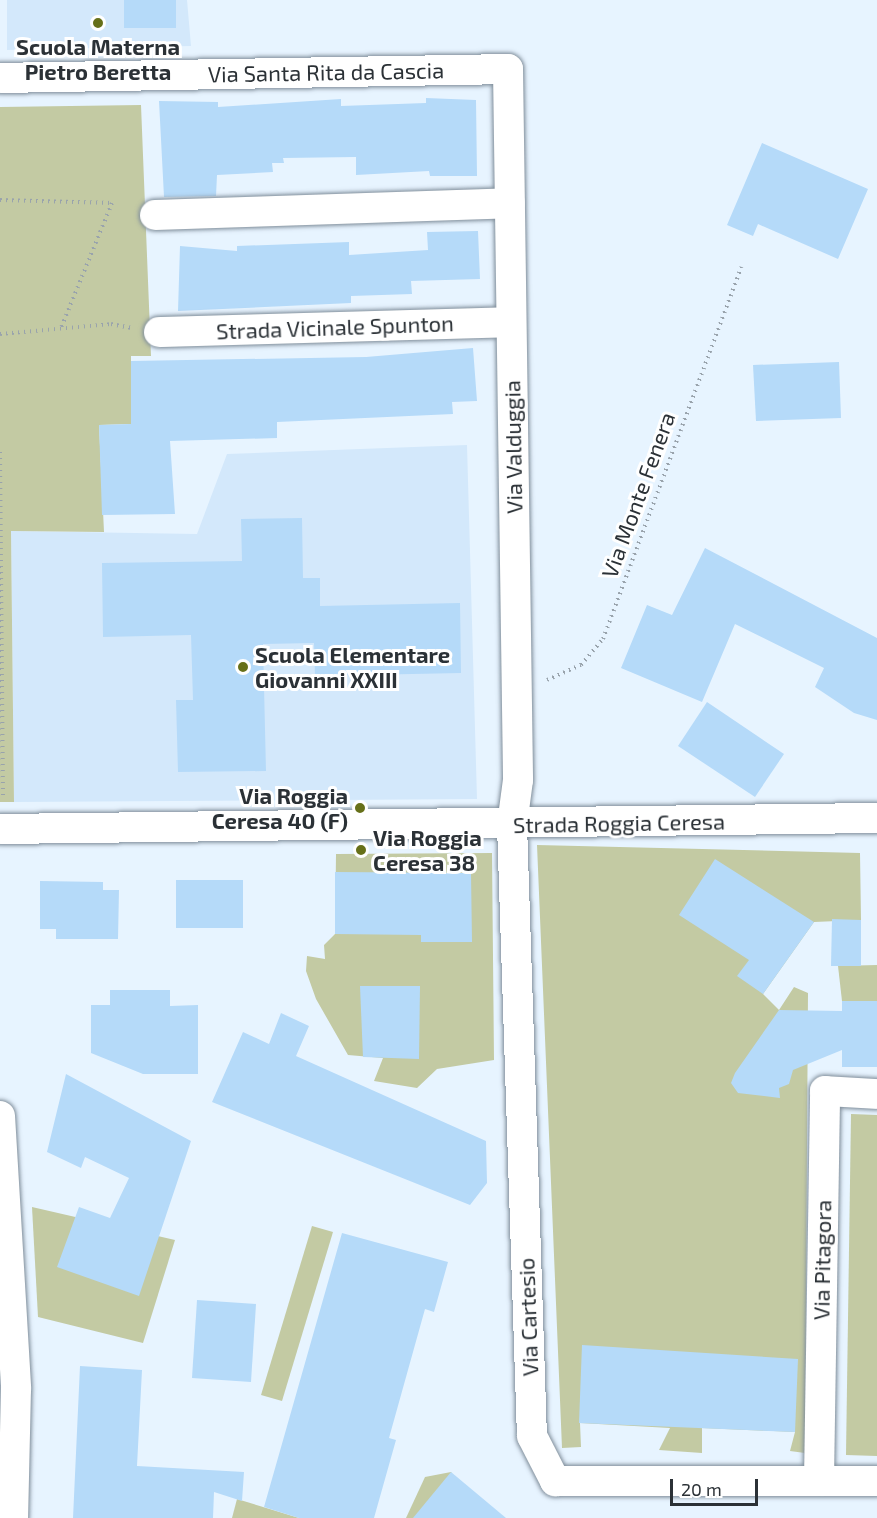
<!DOCTYPE html>
<style>
body{margin:0}
#map{position:relative;width:877px;height:1518px;overflow:hidden;background:#e7f4ff;font-family:"Exo 2",sans-serif}
div>[style]{position:absolute}
[style*='--x']{left:calc(var(--x)*1px);top:calc(var(--y)*1px);width:calc(var(--w)*1px);rotate:calc(var(--a)*1deg)}
.built>*{inset:0;background:#d3e8fb}
.green>*{inset:0;background:#c3caa3}
.building>*{inset:0;background:#b5daf9}
.path>*{height:4px;margin-top:-2px;transform-origin:0;background:repeating-linear-gradient(90deg,#99a3ac 0 1.5px,transparent 0 6px)}
.roads{filter:drop-shadow(0 0 2px #808e9b) drop-shadow(0 0 2px #808e9b)}
.minor>*{height:30px;margin:-15px;padding:0 15px;transform-origin:15px;border-radius:15px;background:#fff}
.dots>*{width:16px;height:16px;translate:-50% -50%;box-sizing:border-box;border:3px solid #fff;border-radius:50%}
span{translate:-50% -50%;white-space:nowrap;text-align:center;line-height:1.15;-webkit-text-stroke:6px #fff;paint-order:stroke}
.poi-label{font-size:22px;color:#2b3136;font-weight:700}
.left{translate:0 -50%;text-align:left}
.right{translate:-100% -50%;text-align:right}
.street-label{font-size:22px;color:#2b3136}
.scale{position:absolute;left:670px;top:1479px;width:88px;height:27px;box-sizing:border-box;border:3px solid #2b3136;border-top:0;padding-left:8px;font-size:18px;line-height:21px;white-space:nowrap;color:#2b3136;-webkit-text-stroke:4px #fff;paint-order:stroke}
</style>
<div id="map">
<div class="built">
<div style="clip-path:polygon(7px 0,187px 0,191px 46px,7px 50px)"></div>
<div style="clip-path:polygon(467px 445px,477px 799px,14px 802px,11px 531px,197px 534px,227px 454px)"></div>
</div>
<div class="green">
<div style="clip-path:polygon(141px 105px,151px 356px,131px 356px,131px 424px,99px 425px,104px 532px,11px 531px,14px 802px,0 802px,0 107px)"></div>
<div style="clip-path:polygon(537px 845px,860px 853px,861px 920px,814px 922px,763px 994px,779px 1010px,794px 987px,808px 993px,805px 1453px,790px 1451px,795px 1432px,702px 1428px,702px 1453px,659px 1450px,670px 1428px,580px 1423px,581px 1447px,562px 1448px)"></div>
<div style="clip-path:polygon(492px 853px,494px 1060px,437px 1069px,417px 1088px,374px 1081px,383px 1058px,348px 1055px,316px 999px,306px 971px,307px 956px,325px 959px,324px 945px,335px 934px,336px 854px)"></div>
<div style="clip-path:polygon(877px 965px,877px 1001px,842px 1001px,838px 966px)"></div>
<div style="clip-path:polygon(851px 1114px,877px 1115px,877px 1456px,846px 1455px)"></div>
<div style="clip-path:polygon(32px 1207px,175px 1240px,143px 1343px,38px 1317px)"></div>
<div style="clip-path:polygon(312px 1226px,333px 1232px,282px 1401px,261px 1395px)"></div>
<div style="clip-path:polygon(451px 1472px,479px 1518px,406px 1518px,425px 1477px)"></div>
<div style="clip-path:polygon(237px 1499px,299px 1518px,232px 1518px)"></div>
</div>
<div class="building">
<div style="clip-path:polygon(124px 0,176px 0,176px 28px,124px 28px)"></div>
<div style="clip-path:polygon(426px 98px,476px 100px,477px 176px,430px 176px,429px 171px,356px 175px,356px 157px,283px 158px,284px 163px,272px 163px,273px 172px,217px 175px,216px 196px,164px 197px,159px 101px,218px 102px,218px 107px,341px 99px,341px 106px,426px 103px)"></div>
<div style="clip-path:polygon(762px 143px,868px 189px,838px 259px,758px 224px,753px 236px,727px 225px)"></div>
<div style="clip-path:polygon(478px 231px,480px 279px,411px 281px,412px 294px,351px 296px,351px 303px,178px 311px,180px 246px,237px 251px,237px 246px,349px 242px,349px 255px,428px 250px,427px 232px)"></div>
<div style="clip-path:polygon(473px 348px,477px 401px,452px 402px,453px 414px,277px 422px,277px 438px,170px 441px,175px 514px,102px 515px,99px 425px,131px 424px,131px 361px,366px 357px)"></div>
<div style="clip-path:polygon(839px 362px,841px 418px,756px 421px,753px 365px)"></div>
<div style="clip-path:polygon(302px 518px,303px 578px,320px 578px,320px 606px,460px 603px,461px 673px,315px 676px,314px 643px,263px 644px,266px 771px,178px 772px,176px 700px,193px 700px,191px 635px,103px 637px,102px 563px,242px 561px,241px 519px)"></div>
<div style="clip-path:polygon(705px 548px,877px 638px,877px 720px,854px 713px,815px 687px,824px 668px,735px 624px,702px 702px,621px 668px,647px 605px,672px 615px)"></div>
<div style="clip-path:polygon(707px 702px,784px 754px,755px 797px,678px 746px)"></div>
<div style="clip-path:polygon(715px 859px,814px 922px,763px 994px,737px 976px,749px 960px,679px 915px)"></div>
<div style="clip-path:polygon(335px 872px,471px 873px,472px 942px,421px 942px,421px 935px,335px 934px)"></div>
<div style="clip-path:polygon(176px 880px,243px 880px,243px 928px,176px 928px)"></div>
<div style="clip-path:polygon(40px 881px,103px 882px,103px 890px,119px 890px,118px 939px,56px 939px,56px 929px,40px 929px)"></div>
<div style="clip-path:polygon(832px 919px,861px 920px,861px 966px,831px 966px)"></div>
<div style="clip-path:polygon(360px 986px,420px 986px,419px 1059px,363px 1057px)"></div>
<div style="clip-path:polygon(110px 990px,170px 990px,170px 1006px,198px 1005px,198px 1074px,143px 1074px,91px 1053px,91px 1005px,110px 1005px)"></div>
<div style="clip-path:polygon(842px 1001px,877px 1001px,877px 1067px,842px 1067px,842px 1050px,793px 1070px,789px 1084px,779px 1088px,780px 1098px,738px 1093px,731px 1083px,735px 1073px,779px 1010px,842px 1011px)"></div>
<div style="clip-path:polygon(281px 1013px,309px 1026px,296px 1056px,486px 1141px,487px 1183px,470px 1205px,212px 1102px,243px 1032px,269px 1044px)"></div>
<div style="clip-path:polygon(66px 1074px,191px 1141px,139px 1296px,57px 1267px,79px 1207px,110px 1218px,129px 1178px,85px 1157px,81px 1168px,47px 1152px)"></div>
<div style="clip-path:polygon(342px 1233px,448px 1262px,434px 1312px,425px 1309px,389px 1438px,396px 1440px,374px 1518px,299px 1518px,264px 1507px)"></div>
<div style="clip-path:polygon(197px 1300px,256px 1304px,251px 1382px,192px 1378px)"></div>
<div style="clip-path:polygon(582px 1345px,798px 1359px,795px 1432px,579px 1423px)"></div>
<div style="clip-path:polygon(80px 1366px,142px 1370px,137px 1466px,244px 1472px,242px 1501px,214px 1492px,213px 1518px,73px 1518px)"></div>
<div style="clip-path:polygon(451px 1472px,506px 1518px,413px 1518px)"></div>
</div>
<div class="path">
<div style="--x:0;--y:200;--w:112;--a:1.5"></div>
<div style="--x:112;--y:203;--w:135;--a:112.2"></div>
<div style="--x:0;--y:334;--w:111;--a:-5.1"></div>
<div style="--x:111;--y:324;--w:21;--a:11"></div>
<div style="--x:0;--y:452;--w:347;--a:89.5"></div>
<div style="--x:547;--y:680;--w:37;--a:-24"></div>
<div style="--x:581;--y:665;--w:34;--a:-50"></div>
<div style="--x:603;--y:639;--w:397;--a:-69.6"></div>
</div>
<div class="roads">
<div class="minor">
<div style="--x:0;--y:78;--w:508;--a:-1.01"></div>
<div style="--x:508;--y:69;--w:711;--a:89.19"></div>
<div style="--x:518;--y:780;--w:45;--a:97.6"></div>
<div style="--x:512;--y:825;--w:611;--a:88.13"></div>
<div style="--x:532;--y:1436;--w:51;--a:62.9"></div>
<div style="--x:555;--y:1481;--w:322;--a:0"></div>
<div style="--x:155;--y:215;--w:355;--a:-1.9"></div>
<div style="--x:159;--y:332;--w:352;--a:-1.6"></div>
<div style="--x:0;--y:829;--w:877;--a:-0.72"></div>
<div style="--x:0;--y:1116;--w:273;--a:86.6"></div>
<div style="--x:16;--y:1389;--w:129;--a:91.3"></div>
<div style="--x:819;--y:1481;--w:390;--a:-89.1"></div>
<div style="--x:825;--y:1091;--w:52;--a:3.3"></div>
</div>
</div>
<div class="dots">
<div style="left:98px;top:23px;background:#667019"></div>
<div style="left:243px;top:667px;background:#667019"></div>
<div style="left:360px;top:808px;background:#667019"></div>
<div style="left:361px;top:850px;background:#667019"></div>
</div>
<div class="poi-label">
<span style="left:98px;top:59px">Scuola Materna<br>Pietro Beretta</span>
<span class="left" style="left:255px;top:667px">Scuola Elementare<br>Giovanni XXIII</span>
<span class="right" style="left:348px;top:808px">Via Roggia<br>Ceresa 40 (F)</span>
<span class="left" style="left:373px;top:850px">Via Roggia<br>Ceresa 38</span>
</div>
<div class="street-label">
<span style="left:326px;top:72px;rotate:-1deg">Via Santa Rita da Cascia</span>
<span style="left:335px;top:327px;rotate:-2deg">Strada Vicinale Spunton</span>
<span style="left:513px;top:447px;rotate:-91deg">Via Valduggia</span>
<span style="left:638px;top:495px;rotate:-70deg">Via Monte Fenera</span>
<span style="left:619px;top:823px;rotate:-1deg">Strada Roggia Ceresa</span>
<span style="left:822px;top:1260px;rotate:-89deg">Via Pitagora</span>
<span style="left:528px;top:1317px;rotate:-92deg">Via Cartesio</span>
</div>
<div class="scale">20 m</div>
</div>
